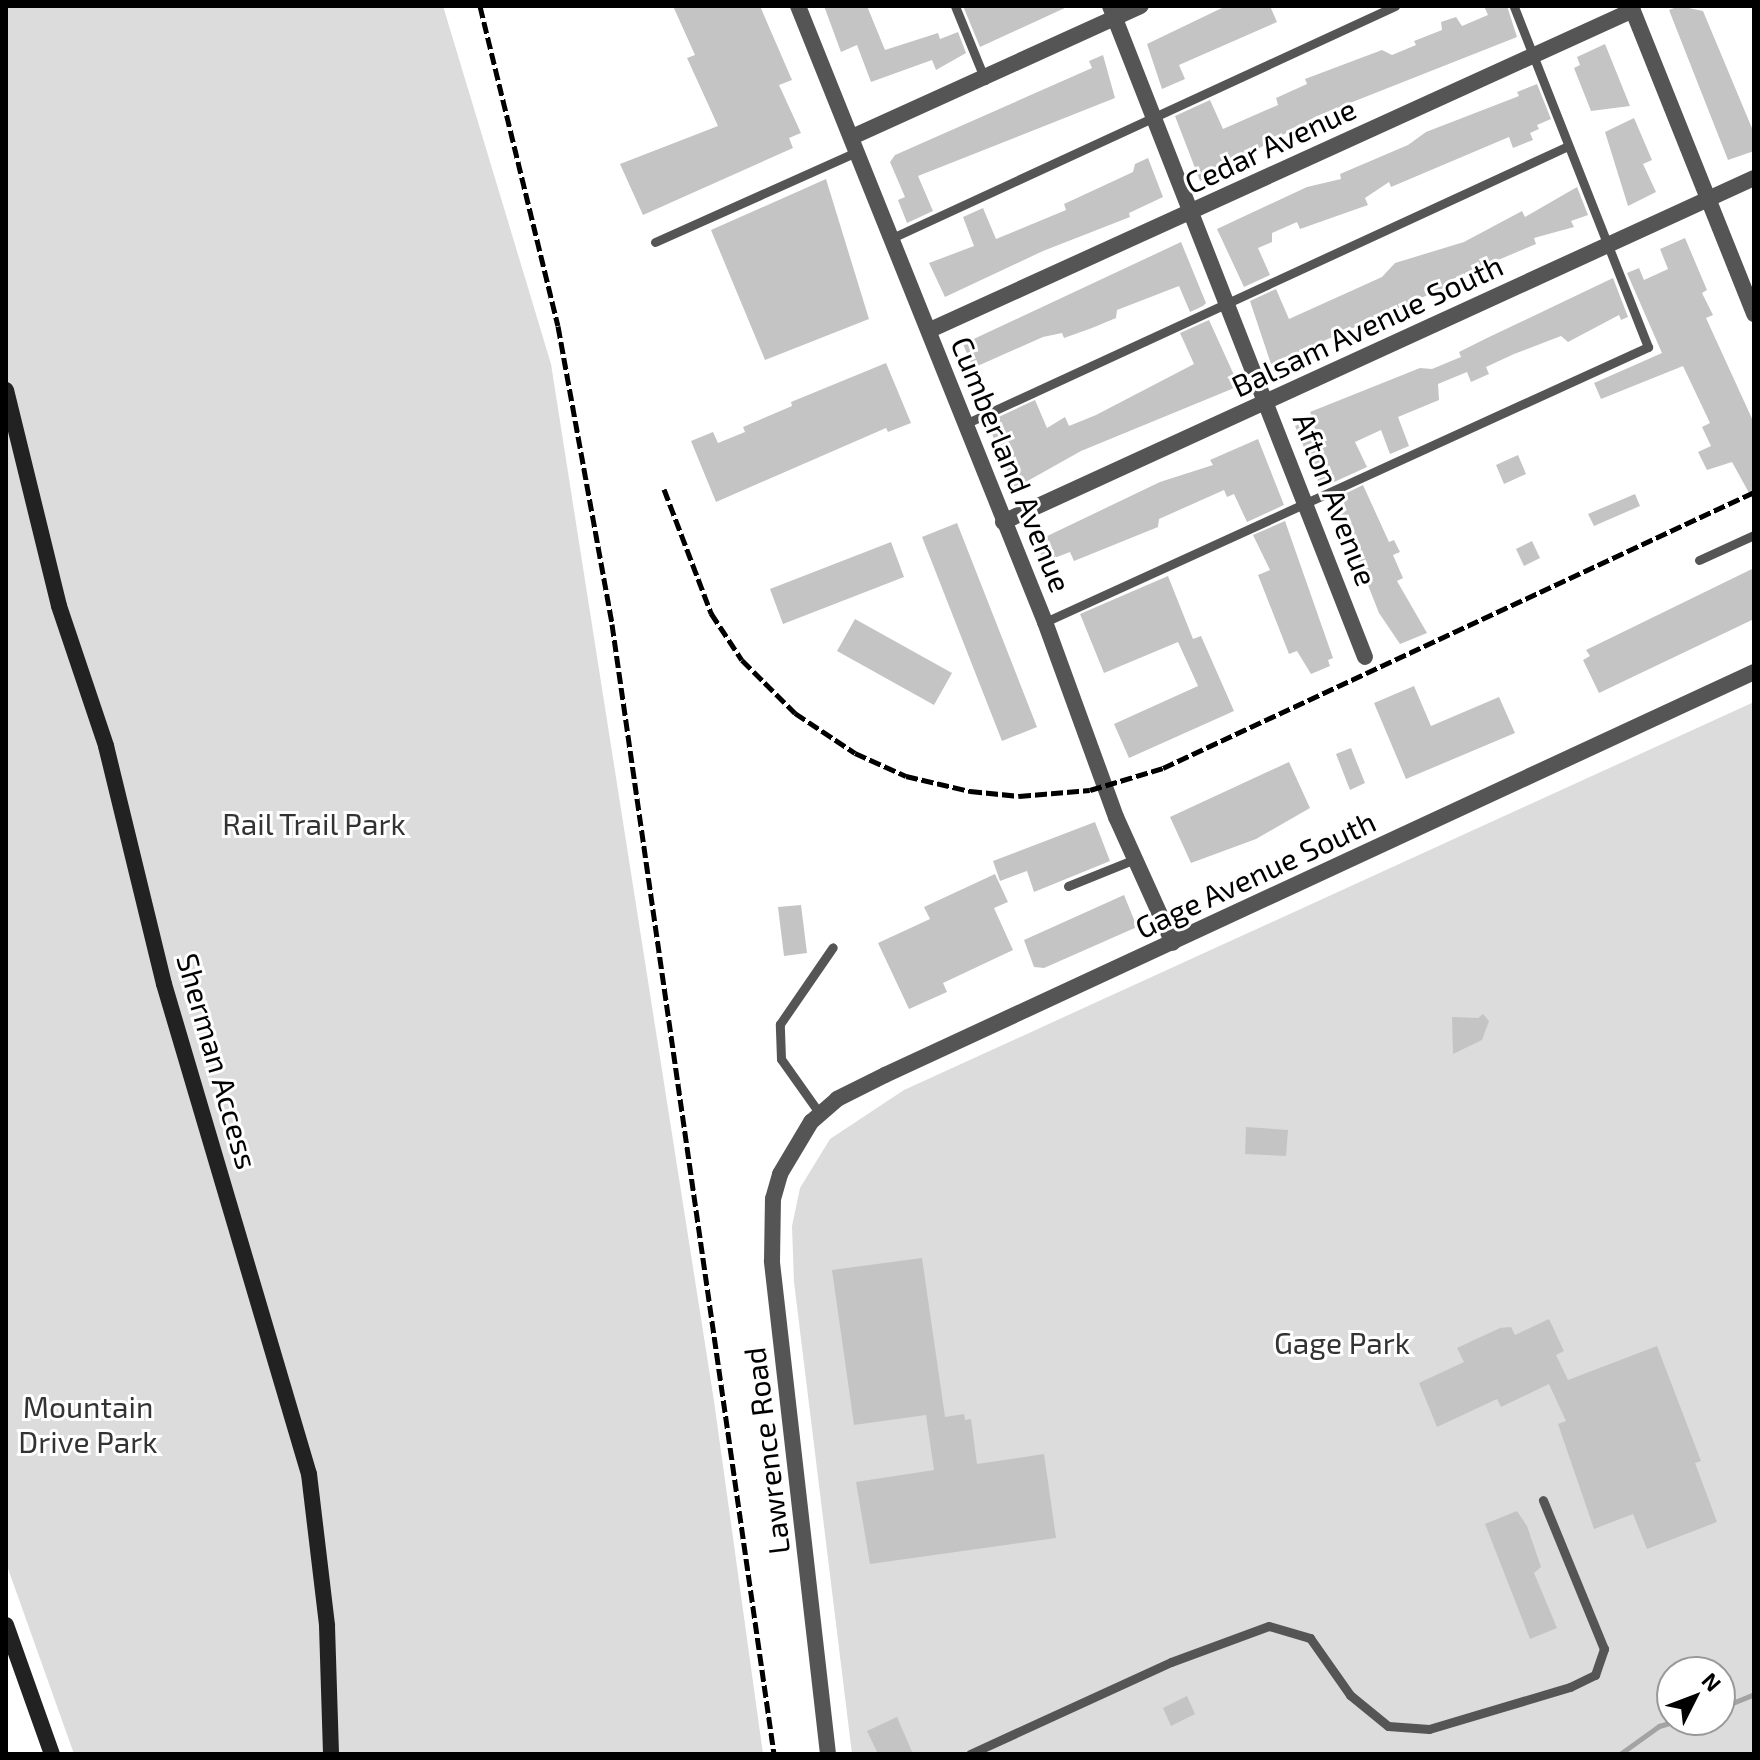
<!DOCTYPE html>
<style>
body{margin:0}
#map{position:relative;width:1760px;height:1760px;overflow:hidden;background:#fff;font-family:"Exo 2",sans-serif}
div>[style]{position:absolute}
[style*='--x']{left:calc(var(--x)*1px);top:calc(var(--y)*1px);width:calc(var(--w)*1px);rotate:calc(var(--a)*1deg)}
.green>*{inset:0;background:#dcdcdc}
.stream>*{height:5px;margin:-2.5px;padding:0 2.5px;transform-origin:2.5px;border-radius:2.5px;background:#a3a3a3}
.building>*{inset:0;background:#c4c4c4}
.service>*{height:9px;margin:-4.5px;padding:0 4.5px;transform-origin:4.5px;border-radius:4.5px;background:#555}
.minor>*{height:16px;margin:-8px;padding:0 8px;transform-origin:8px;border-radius:8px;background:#555}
.tertiary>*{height:16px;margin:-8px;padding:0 8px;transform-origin:8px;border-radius:8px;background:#555}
.secondary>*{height:16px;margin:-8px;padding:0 8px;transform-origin:8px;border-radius:8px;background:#222}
.rail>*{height:5px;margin-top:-2.5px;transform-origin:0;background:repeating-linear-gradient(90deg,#000 0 12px,transparent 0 16px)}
span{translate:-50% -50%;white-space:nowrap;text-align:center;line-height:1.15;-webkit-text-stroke:6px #fff;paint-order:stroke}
.street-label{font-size:30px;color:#000}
.park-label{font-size:30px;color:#333}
.frame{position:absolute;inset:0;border:8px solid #000;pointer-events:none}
.north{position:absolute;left:1656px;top:1656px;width:80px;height:80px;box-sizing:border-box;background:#fff;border:2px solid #999;border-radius:50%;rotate:48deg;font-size:22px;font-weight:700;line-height:32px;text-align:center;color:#000}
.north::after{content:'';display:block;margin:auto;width:28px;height:36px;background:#000;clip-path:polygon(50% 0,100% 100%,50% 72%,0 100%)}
</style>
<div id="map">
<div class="green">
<div style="clip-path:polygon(6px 6px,443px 6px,551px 364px,714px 1401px,763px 1754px,74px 1754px,6px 1563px)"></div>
<div style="clip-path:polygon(evenodd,1754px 702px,1754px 1754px,852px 1754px,794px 1282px,792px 1226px,800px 1188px,830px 1139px,904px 1090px,1754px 702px,1672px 1672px,1720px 1672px,1720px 1720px,1672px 1720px,1672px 1672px)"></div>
</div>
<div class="stream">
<div style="--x:1720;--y:1708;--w:37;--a:-22"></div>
<div style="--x:1620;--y:1754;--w:48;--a:-35.7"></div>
<div style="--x:1659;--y:1726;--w:22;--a:-16"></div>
</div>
<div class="building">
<div style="clip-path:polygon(673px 6px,760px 6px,792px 80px,779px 85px,801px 133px,789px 138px,793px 148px,643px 215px,620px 164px,718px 126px,687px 58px,695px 55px)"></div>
<div style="clip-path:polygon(824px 6px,867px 6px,885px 50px,938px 33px,940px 39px,958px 32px,966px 53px,936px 70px,932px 60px,871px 82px,857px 45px,841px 52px)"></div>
<div style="clip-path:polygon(963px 6px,1067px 6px,1067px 7px,980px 47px)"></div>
<div style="clip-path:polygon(1226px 6px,1270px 6px,1277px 22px,1179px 65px,1185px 79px,1162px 89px,1147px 44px)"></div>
<div style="clip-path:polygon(1484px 6px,1507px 6px,1517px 37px,1317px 116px,1200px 181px,1175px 116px,1210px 100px,1223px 129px,1278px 105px,1276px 98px,1307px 84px,1305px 79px,1382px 50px,1392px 55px,1416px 45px,1414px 41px,1442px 30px,1441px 22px,1456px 17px,1462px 26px,1488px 15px)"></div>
<div style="clip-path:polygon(1679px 6px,1703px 11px,1754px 133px,1754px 151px,1728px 160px,1669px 10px)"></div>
<div style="clip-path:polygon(1605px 44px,1630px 106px,1591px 111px,1574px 68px,1580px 65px,1577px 57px)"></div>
<div style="clip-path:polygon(1103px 55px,1115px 98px,918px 176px,933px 211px,907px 223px,898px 200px,905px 197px,890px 162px,895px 155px,1092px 68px,1089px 61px)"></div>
<div style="clip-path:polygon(1537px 84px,1551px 119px,1537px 125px,1539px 129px,1530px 133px,1533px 140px,1513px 148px,1509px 137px,1391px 187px,1389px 182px,1365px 198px,1368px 205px,1300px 229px,1297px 222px,1272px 233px,1272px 242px,1258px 248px,1270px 275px,1244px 287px,1217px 229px,1307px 187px,1341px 179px,1340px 174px,1408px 145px,1426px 132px,1519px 96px,1517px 92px)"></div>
<div style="clip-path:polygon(1634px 118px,1652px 160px,1643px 164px,1656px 192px,1628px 206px,1605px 132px)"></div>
<div style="clip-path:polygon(1148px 158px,1163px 197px,1129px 213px,1130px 217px,1043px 251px,945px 297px,929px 263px,974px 246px,963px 217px,983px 208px,996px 239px,1066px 210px,1064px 204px,1133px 172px,1135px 164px)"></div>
<div style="clip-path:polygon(826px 179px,869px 319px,765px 360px,711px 230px)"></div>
<div style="clip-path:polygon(1577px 187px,1588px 215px,1571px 221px,1574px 227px,1534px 238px,1536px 244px,1453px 279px,1455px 283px,1271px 364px,1250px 301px,1276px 289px,1289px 319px,1382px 277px,1395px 263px,1464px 242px,1522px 211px,1525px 217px)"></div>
<div style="clip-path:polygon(1685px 238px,1707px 290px,1702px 293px,1713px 315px,1706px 318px,1754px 423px,1754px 502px,1732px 462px,1707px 470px,1698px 452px,1711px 446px,1702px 427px,1710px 423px,1683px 366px,1601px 399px,1594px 383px,1662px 353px,1627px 273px,1639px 268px,1644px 280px,1668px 269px,1660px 249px)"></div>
<div style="clip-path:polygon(1181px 242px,1206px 303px,1203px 306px,1190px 312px,1179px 286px,1117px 310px,1116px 318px,1092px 328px,1064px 338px,1062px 333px,1043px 337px,973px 368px,963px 344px)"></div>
<div style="clip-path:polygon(1613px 278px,1628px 317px,1621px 320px,1619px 315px,1568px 342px,1561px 336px,1514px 354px,1486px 367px,1489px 374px,1471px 382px,1467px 372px,1438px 384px,1439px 400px,1398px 417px,1409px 446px,1390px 454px,1381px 430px,1355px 442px,1367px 467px,1321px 488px,1295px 426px,1313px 418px,1310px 412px,1420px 368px,1432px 369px,1461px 357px,1459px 352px,1487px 338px)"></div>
<div style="clip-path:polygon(1209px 320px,1239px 386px,1081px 451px,1015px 488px,992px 434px,997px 432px,992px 420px,1035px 400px,1047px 428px,1065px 417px,1069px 426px,1096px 415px,1194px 364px,1180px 333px)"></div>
<div style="clip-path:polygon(886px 363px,911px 423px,888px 432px,886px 428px,716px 502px,691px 441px,713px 432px,718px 443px,745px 432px,743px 427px,792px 406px,791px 402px)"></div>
<div style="clip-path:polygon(1258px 439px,1284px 505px,1247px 522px,1234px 494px,1227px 497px,1224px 490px,1159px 519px,1158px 527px,1074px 561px,1070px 552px,1044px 562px,1036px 543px,1041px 539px,1160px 482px,1213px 465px,1210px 460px)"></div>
<div style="clip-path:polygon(1518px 455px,1526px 474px,1504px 484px,1496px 465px)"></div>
<div style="clip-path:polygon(1363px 485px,1389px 542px,1394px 540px,1400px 552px,1393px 555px,1403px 578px,1397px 581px,1427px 633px,1400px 644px,1379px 613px,1334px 499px)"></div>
<div style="clip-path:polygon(1635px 494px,1640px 506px,1594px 526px,1588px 514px)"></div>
<div style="clip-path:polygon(1285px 521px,1333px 658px,1328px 660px,1330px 666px,1311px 674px,1297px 651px,1289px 654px,1258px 575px,1270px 570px,1253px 535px)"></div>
<div style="clip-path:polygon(957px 523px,1037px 727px,1002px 741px,922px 537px)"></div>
<div style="clip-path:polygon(1532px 541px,1540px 558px,1524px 566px,1516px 549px)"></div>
<div style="clip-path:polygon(891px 542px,904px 577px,783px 624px,770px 589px)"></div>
<div style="clip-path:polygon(1754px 568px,1754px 619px,1599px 693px,1583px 660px,1590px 656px,1586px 650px)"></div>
<div style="clip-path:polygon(1168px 576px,1193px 639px,1201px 636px,1234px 711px,1129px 758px,1114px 724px,1198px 686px,1178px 642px,1104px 673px,1080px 614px)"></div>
<div style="clip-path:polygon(855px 619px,952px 673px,934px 705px,837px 651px)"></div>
<div style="clip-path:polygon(1414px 686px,1431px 726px,1499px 697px,1515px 733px,1406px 779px,1374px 703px)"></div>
<div style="clip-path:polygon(1351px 748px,1365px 783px,1350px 790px,1336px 754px)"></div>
<div style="clip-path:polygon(1289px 762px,1310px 808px,1256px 839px,1191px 863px,1170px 817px)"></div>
<div style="clip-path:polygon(1095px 822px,1110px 861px,1034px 892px,1027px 871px,1000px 881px,993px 861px)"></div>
<div style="clip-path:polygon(995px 874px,1008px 902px,994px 908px,1013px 950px,943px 983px,947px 992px,909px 1009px,878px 943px,930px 919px,924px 907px)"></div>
<div style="clip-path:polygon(1124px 895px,1137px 927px,1044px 968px,1034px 967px,1024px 940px)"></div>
<div style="clip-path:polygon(801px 905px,807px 953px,784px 956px,778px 907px)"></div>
<div style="clip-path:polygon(1483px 1014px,1489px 1021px,1482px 1040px,1453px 1054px,1452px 1017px,1478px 1018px)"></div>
<div style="clip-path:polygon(1246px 1127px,1288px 1130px,1286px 1156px,1245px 1154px)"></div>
<div style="clip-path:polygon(922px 1258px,945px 1417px,964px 1414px,965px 1420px,971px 1419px,977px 1464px,1044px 1454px,1056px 1538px,870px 1564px,856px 1482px,934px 1470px,926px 1415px,854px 1425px,832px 1270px)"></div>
<div style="clip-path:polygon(1549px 1319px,1564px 1351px,1556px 1355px,1568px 1380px,1657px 1346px,1701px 1461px,1695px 1463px,1717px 1522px,1647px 1549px,1633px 1514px,1594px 1529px,1558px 1424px,1566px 1421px,1549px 1384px,1501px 1407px,1497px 1399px,1437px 1427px,1419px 1383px,1464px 1362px,1457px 1348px,1500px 1328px,1511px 1327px,1515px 1335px)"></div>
<div style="clip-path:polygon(1517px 1511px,1527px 1526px,1541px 1567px,1534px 1573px,1557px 1628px,1530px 1639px,1485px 1524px)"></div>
<div style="clip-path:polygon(1187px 1696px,1195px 1714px,1171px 1726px,1163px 1708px)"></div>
<div style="clip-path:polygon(897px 1717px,913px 1754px,878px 1754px,867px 1731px)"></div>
</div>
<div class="service">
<div style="--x:955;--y:6;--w:80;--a:67.9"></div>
<div style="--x:892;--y:238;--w:554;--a:-24.76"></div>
<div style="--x:655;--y:242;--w:222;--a:-24.1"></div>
<div style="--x:965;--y:424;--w:664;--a:-24.75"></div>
<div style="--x:1699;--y:560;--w:60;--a:-24.4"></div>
<div style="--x:1045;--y:622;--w:663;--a:-24.52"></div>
<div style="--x:1648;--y:347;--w:366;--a:-111.5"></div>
<div style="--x:1068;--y:886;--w:72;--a:-21.9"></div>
<div style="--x:820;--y:1114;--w:67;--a:-125.3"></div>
<div style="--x:781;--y:1059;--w:35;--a:-92"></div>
<div style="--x:780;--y:1024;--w:93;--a:-55.5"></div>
<div style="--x:970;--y:1754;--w:221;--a:-24.6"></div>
<div style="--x:1171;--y:1662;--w:104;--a:-20.2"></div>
<div style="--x:1269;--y:1626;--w:43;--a:16.3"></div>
<div style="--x:1310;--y:1638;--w:70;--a:54.9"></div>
<div style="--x:1350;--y:1695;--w:49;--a:39.2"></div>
<div style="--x:1388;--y:1726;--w:41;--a:4.2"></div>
<div style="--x:1429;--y:1729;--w:147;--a:-16.6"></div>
<div style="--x:1570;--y:1687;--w:28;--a:-26"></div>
<div style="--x:1595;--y:1675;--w:28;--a:-71"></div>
<div style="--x:1604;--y:1649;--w:161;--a:-112.3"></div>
</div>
<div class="minor">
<div style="--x:798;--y:6;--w:664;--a:68.15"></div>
<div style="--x:1045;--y:622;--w:208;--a:70"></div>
<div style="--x:1116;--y:817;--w:138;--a:65.7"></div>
<div style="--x:1110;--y:6;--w:699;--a:68.61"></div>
<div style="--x:852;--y:137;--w:317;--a:-24.4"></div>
<div style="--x:930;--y:330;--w:772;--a:-24.47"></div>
<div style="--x:1003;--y:522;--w:826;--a:-24.61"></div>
</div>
<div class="tertiary">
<div style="--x:1631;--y:6;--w:332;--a:68.2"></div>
<div style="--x:828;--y:1754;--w:496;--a:-96.5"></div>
<div style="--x:772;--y:1261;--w:62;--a:-89.1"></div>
<div style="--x:773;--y:1199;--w:26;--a:-74"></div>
<div style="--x:780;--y:1174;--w:61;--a:-59.2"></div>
<div style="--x:811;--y:1122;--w:35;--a:-41"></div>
<div style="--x:837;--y:1099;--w:54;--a:-26.6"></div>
<div style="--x:885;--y:1075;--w:958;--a:-24.88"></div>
</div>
<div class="secondary">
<div style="--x:6;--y:390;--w:222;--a:76.2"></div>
<div style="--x:59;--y:606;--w:148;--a:71.4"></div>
<div style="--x:106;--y:746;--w:245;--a:76.3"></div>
<div style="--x:164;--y:984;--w:511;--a:73.52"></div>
<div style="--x:309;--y:1474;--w:153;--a:83.2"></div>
<div style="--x:327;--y:1626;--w:128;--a:88.2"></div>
<div style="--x:6;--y:1625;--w:137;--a:70.4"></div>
</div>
<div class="rail">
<div style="--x:480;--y:6;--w:329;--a:76.3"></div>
<div style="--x:558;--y:326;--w:303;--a:79.7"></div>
<div style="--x:612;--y:624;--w:1142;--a:81.84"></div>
<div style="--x:664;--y:489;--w:133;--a:69.2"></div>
<div style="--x:711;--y:613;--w:56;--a:56.6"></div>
<div style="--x:742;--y:660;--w:75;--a:45"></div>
<div style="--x:795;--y:713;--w:72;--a:33.7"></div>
<div style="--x:855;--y:753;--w:56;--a:24.3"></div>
<div style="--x:906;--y:776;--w:66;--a:13.2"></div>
<div style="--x:970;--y:791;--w:49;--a:5.8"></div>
<div style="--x:1019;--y:796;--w:71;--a:-4.8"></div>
<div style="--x:1090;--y:790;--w:76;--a:-16.8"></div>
<div style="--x:1163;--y:768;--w:652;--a:-25.03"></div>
</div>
<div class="street-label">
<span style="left:1270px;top:145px;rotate:-25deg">Cedar Avenue</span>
<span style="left:1367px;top:325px;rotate:-25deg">Balsam Avenue South</span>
<span style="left:1012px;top:464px;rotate:68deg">Cumberland Avenue</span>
<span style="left:1336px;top:499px;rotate:69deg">Afton Avenue</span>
<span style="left:1255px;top:874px;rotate:-25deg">Gage Avenue South</span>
<span style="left:218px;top:1061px;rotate:74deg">Sherman Access</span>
<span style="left:766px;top:1451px;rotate:-97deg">Lawrence Road</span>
</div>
<div class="park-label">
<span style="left:314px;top:823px">Rail Trail Park</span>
<span style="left:1342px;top:1342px">Gage Park</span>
<span style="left:88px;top:1423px">Mountain<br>Drive Park</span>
</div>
<div class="frame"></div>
<div class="north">N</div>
</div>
